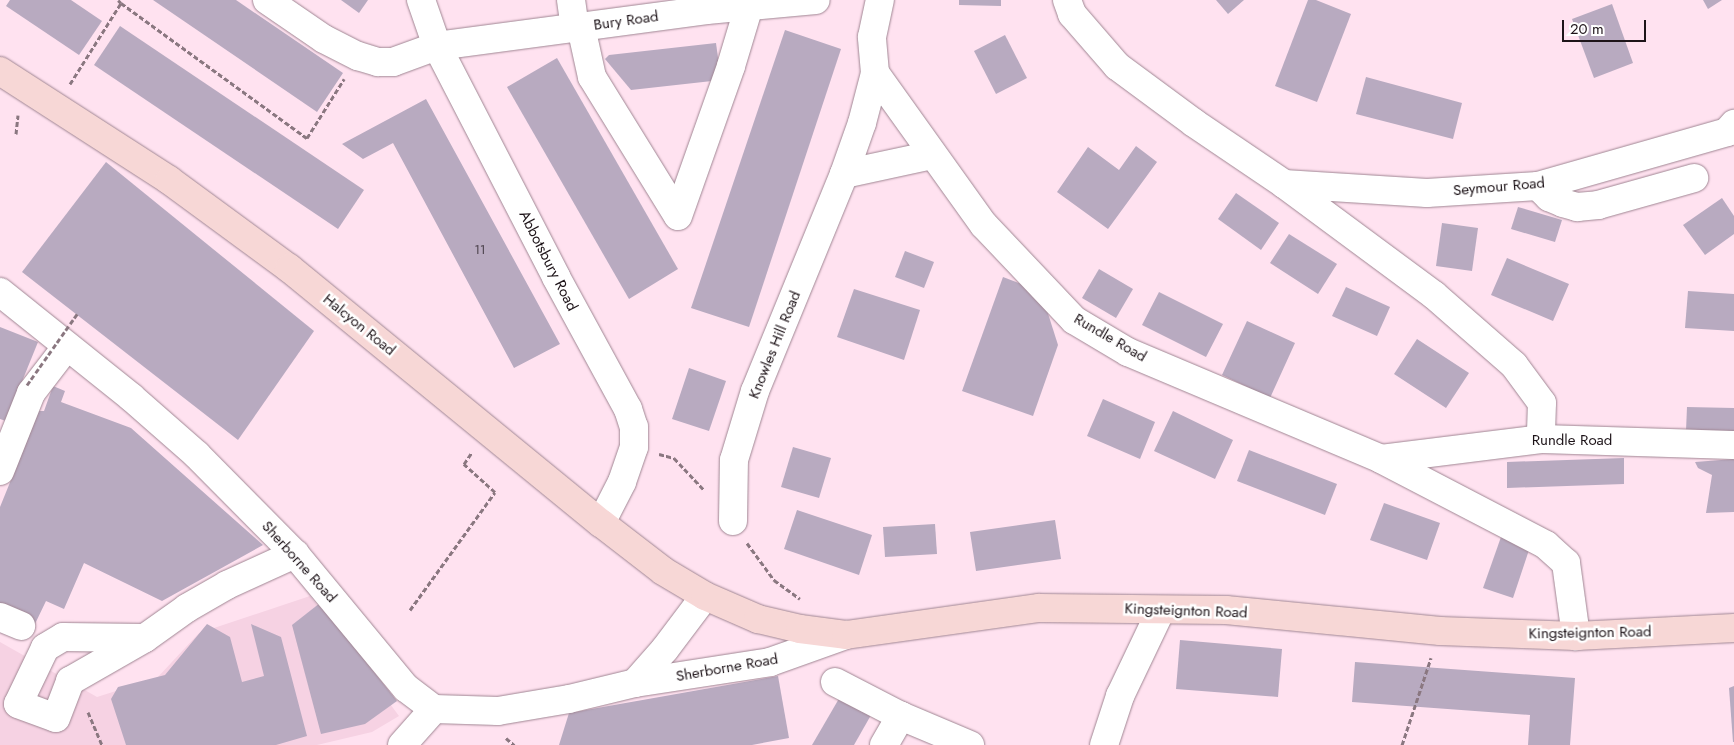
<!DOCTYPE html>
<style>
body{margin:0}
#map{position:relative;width:1734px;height:745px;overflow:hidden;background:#ffe2f0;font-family:Jost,sans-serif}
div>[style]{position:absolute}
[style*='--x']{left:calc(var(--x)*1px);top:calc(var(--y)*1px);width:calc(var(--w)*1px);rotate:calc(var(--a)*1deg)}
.built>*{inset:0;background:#f6d2e3}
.building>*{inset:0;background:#b8aac0}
.path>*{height:3px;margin-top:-1.5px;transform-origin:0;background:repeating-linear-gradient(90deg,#8a7780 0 5px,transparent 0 7.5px)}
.roads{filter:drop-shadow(0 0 1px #a08693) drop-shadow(0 0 1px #a08693)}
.minor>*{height:28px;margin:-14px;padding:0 14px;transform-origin:14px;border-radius:14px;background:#fff}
.major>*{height:28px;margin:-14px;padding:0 14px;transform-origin:14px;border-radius:14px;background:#f7d7d6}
.path-bridge>*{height:3px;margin-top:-1.5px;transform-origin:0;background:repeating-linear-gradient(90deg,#8a7780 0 5px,transparent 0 7.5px)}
span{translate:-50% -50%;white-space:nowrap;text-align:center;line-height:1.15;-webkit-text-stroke:5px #fff;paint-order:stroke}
.number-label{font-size:12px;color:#443a43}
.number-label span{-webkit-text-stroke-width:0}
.street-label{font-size:15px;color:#1e1419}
.scale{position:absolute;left:1562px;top:20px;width:84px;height:22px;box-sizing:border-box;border:2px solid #1e1419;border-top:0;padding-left:6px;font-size:15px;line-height:18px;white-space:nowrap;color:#1e1419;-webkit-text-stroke:4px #fff;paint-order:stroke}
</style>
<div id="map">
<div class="built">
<div style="clip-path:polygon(310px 596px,399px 716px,372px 732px,317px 745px,0 745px,0 642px,97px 697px,157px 678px,199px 633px)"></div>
</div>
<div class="building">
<div style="clip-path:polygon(10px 0,71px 0,102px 21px,79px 55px,6px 6px)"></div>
<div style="clip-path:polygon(153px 0,236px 0,343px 73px,317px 112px)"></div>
<div style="clip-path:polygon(341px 0,368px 0,359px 13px)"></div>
<div style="clip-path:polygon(959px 0,1001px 0,1001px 6px,959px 5px)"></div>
<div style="clip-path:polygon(1216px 0,1244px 0,1228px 14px)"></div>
<div style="clip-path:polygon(1308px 0,1316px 0,1351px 14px,1317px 102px,1275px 86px)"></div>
<div style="clip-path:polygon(1703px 0,1722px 0,1708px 9px)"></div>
<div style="clip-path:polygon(1612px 4px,1633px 63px,1594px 78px,1572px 19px)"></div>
<div style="clip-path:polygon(120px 26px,364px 190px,338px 229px,94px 65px)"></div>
<div style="clip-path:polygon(785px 30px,841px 49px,749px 327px,691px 308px)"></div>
<div style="clip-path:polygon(1005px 35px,1027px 78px,996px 94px,974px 51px)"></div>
<div style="clip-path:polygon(716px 43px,721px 80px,631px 90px,605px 59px,609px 55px)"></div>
<div style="clip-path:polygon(557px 58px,678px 269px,629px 299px,507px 87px)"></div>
<div style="clip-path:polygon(1366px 77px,1462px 103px,1453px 139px,1356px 114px)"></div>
<div style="clip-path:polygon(426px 99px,560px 344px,514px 368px,393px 143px,363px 159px,342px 144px)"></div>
<div style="clip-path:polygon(1136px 146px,1157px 162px,1108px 229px,1057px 192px,1088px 147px,1119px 170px)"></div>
<div style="clip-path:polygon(106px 162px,314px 331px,238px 440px,22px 272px)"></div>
<div style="clip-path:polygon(1236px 193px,1279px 223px,1261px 250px,1218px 219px)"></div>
<div style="clip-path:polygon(1722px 198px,1734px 216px,1734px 234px,1705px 255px,1683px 225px)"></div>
<div style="clip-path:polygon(1518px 207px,1562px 220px,1555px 242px,1511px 229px)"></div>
<div style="clip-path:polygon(1442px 223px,1478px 228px,1472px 271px,1436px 266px)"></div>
<div style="clip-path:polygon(1289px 234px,1337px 264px,1318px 294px,1270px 263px)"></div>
<div style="clip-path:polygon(905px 251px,934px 262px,924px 288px,895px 277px)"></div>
<div style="clip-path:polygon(1507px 258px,1569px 284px,1553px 321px,1491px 295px)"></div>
<div style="clip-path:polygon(1099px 269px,1133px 289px,1116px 318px,1082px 298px)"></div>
<div style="clip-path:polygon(1003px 277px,1029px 287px,1044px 301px,1058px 345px,1033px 416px,962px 391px)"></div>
<div style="clip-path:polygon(1346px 287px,1390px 307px,1377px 336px,1332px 316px)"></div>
<div style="clip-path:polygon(854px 289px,920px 310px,904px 360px,837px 337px)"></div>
<div style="clip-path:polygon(1688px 291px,1734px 294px,1734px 331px,1685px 328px)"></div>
<div style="clip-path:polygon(1159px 292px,1223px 324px,1206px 357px,1142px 325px)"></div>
<div style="clip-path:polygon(1247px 321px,1295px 343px,1270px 398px,1222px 375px)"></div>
<div style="clip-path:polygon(0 327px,38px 342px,6px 421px,0 419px)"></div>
<div style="clip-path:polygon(1417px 339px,1469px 373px,1446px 408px,1394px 374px)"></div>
<div style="clip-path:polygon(689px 368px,726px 381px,709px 431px,672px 419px)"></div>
<div style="clip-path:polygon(53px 386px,65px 391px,61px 402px,131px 428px,263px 545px,162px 601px,84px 563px,64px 609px,46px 601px,34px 626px,0 617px,0 507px,39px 411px,44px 411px)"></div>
<div style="clip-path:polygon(1103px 399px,1155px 422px,1140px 459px,1087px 436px)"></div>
<div style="clip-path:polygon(1687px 407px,1734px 408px,1734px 431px,1686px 431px)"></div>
<div style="clip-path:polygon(1173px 411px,1233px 440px,1215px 479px,1154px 451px)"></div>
<div style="clip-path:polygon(793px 447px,831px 458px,819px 498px,781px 487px)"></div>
<div style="clip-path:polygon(1249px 450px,1337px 484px,1325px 515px,1237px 481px)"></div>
<div style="clip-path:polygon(1624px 458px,1624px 484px,1507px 488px,1507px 462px)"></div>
<div style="clip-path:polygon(1734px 459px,1734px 512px,1706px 513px,1712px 475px,1698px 468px,1695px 462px)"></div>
<div style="clip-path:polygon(1384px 503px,1440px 523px,1427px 560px,1370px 540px)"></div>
<div style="clip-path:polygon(797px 510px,872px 535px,859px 575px,784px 549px)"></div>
<div style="clip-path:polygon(1055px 520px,1061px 559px,976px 571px,970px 532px)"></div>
<div style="clip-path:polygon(935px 524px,937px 554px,885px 557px,883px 527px)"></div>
<div style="clip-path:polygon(1501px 537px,1530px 547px,1513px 598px,1483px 588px)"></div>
<div style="clip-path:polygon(320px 603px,397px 701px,365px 724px,321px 734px,292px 625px)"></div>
<div style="clip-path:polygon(207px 624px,230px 637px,242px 682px,264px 676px,251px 624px,281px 637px,307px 736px,276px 745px,126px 745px,111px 699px,118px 687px,165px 675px)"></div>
<div style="clip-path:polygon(1180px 640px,1282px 649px,1278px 697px,1176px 689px)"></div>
<div style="clip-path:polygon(1355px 662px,1575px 678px,1570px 745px,1528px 745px,1530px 715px,1352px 702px)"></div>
<div style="clip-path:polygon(778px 676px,789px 738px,752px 745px,559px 745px,569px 713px)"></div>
<div style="clip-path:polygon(1734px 686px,1734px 742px,1733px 742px,1729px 688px)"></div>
<div style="clip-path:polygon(844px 690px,875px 708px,854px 745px,812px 745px)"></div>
</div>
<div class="path">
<div style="--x:121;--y:3;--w:230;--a:36"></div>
<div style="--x:307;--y:138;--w:70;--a:-57.9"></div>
<div style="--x:70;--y:84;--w:96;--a:-57.8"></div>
<div style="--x:121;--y:3;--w:4;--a:-135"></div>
<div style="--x:16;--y:134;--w:19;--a:-84"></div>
<div style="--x:659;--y:454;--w:16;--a:15"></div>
<div style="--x:674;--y:458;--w:45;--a:46.8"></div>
<div style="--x:747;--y:543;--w:46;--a:53.9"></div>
<div style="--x:774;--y:580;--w:32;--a:36"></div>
<div style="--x:410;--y:610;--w:145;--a:-54.2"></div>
<div style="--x:495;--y:492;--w:42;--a:-137.9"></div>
<div style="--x:464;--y:464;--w:14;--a:-56"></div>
<div style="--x:88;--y:712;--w:36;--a:67"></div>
<div style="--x:506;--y:738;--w:11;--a:41"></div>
<div style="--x:1402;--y:745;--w:92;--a:-71.6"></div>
</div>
<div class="roads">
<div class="minor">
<div style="--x:267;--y:0;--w:69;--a:34.4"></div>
<div style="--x:324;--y:39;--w:38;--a:27"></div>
<div style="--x:358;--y:56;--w:21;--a:17"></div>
<div style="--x:378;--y:62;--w:15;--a:0"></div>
<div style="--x:393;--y:62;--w:47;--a:-20"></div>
<div style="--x:437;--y:46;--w:272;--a:-7.6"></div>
<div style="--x:707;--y:10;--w:109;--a:-5.2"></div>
<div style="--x:421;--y:0;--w:49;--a:70.8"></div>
<div style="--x:437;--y:46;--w:260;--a:62.7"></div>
<div style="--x:556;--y:277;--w:150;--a:61.4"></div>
<div style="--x:628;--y:409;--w:19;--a:72"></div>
<div style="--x:634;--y:427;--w:20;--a:90"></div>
<div style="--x:634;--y:447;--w:37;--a:109"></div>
<div style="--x:622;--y:482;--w:46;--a:117.1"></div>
<div style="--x:571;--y:0;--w:28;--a:82"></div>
<div style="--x:1067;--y:0;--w:15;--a:70"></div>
<div style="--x:1072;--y:14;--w:69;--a:49.1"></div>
<div style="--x:1117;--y:66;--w:96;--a:36.5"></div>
<div style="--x:1194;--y:123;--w:109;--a:34.1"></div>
<div style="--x:1284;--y:184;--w:187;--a:36.5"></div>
<div style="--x:1434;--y:295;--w:106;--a:41.2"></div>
<div style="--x:1514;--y:365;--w:47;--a:53.6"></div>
<div style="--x:1542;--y:403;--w:36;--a:92"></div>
<div style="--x:581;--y:27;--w:51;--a:77.6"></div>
<div style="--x:592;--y:77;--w:163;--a:58.3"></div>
<div style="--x:678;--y:216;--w:159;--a:-70.5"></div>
<div style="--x:731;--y:66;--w:63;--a:-73.3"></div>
<div style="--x:875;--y:73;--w:187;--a:54.4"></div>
<div style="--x:984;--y:225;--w:131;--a:46.5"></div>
<div style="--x:1074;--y:320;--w:63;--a:30.7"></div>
<div style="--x:1128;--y:352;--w:275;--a:22.9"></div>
<div style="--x:1381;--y:459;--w:186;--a:27.5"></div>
<div style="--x:1546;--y:545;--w:27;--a:42"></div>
<div style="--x:1566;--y:563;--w:74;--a:82.2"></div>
<div style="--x:844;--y:174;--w:91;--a:-12.1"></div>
<div style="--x:1284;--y:184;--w:143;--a:3.6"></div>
<div style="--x:1427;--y:193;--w:111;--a:-3.6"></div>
<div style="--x:1538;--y:186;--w:197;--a:-15.9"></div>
<div style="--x:1727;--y:132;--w:11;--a:-49"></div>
<div style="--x:1538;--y:186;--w:16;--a:45"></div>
<div style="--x:1549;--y:197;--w:15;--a:23"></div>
<div style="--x:1563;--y:203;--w:15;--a:16"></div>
<div style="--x:1577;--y:207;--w:21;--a:-5"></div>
<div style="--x:1598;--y:205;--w:100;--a:-15.7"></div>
<div style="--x:0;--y:292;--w:168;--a:38.7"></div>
<div style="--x:131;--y:397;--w:88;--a:41.3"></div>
<div style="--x:197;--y:455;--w:139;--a:45.3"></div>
<div style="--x:295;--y:554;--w:174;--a:50.4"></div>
<div style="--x:406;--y:688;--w:35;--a:37"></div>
<div style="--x:434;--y:709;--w:64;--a:1.8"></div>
<div style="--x:498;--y:711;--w:72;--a:-9.6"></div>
<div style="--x:569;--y:699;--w:68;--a:-13.6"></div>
<div style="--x:635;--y:683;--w:137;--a:-8.8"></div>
<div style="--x:770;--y:662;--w:81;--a:-19.6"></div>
<div style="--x:1381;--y:459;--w:161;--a:-7.1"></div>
<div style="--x:1541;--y:439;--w:193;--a:1.8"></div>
<div style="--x:0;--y:471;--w:84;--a:-68.3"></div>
<div style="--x:31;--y:393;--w:59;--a:-52.5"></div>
<div style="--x:733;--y:521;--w:61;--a:-89.1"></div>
<div style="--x:734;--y:460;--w:72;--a:-73.1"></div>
<div style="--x:755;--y:391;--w:235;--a:-67.7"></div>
<div style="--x:844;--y:174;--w:54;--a:-70.6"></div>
<div style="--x:862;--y:123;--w:52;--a:-75.4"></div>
<div style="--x:875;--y:73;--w:36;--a:-95"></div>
<div style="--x:872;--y:37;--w:38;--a:-78"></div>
<div style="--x:0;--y:617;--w:23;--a:23"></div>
<div style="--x:145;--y:638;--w:82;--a:-179.3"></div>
<div style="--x:63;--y:637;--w:21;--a:149"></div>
<div style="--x:45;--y:648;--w:62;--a:115.7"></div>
<div style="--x:18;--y:704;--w:40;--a:20.2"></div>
<div style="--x:56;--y:718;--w:40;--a:-69"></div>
<div style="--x:70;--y:681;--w:86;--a:-29.8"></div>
<div style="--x:145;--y:638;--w:52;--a:-35.5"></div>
<div style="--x:187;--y:608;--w:46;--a:-29.9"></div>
<div style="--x:227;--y:585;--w:75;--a:-24.5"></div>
<div style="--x:835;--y:682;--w:74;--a:27.3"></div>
<div style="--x:635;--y:683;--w:45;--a:-48.6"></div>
<div style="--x:665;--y:649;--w:66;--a:-53"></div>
<div style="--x:402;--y:745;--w:48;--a:-48.4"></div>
<div style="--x:884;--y:745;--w:34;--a:-60"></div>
<div style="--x:901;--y:716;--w:75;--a:22.8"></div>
<div style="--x:1104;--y:745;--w:52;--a:-71.9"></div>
<div style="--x:1120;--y:696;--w:95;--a:-64.5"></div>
</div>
<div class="major">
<div style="--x:0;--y:71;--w:201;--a:32.8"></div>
<div style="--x:169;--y:180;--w:149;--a:36.3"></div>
<div style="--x:289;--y:268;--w:403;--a:39.3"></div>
<div style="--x:601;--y:523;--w:78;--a:37.7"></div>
<div style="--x:663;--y:571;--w:49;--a:30.8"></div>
<div style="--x:705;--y:596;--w:58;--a:23.5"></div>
<div style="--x:758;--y:619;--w:43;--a:13.4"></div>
<div style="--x:800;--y:629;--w:46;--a:7.4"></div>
<div style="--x:846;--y:635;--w:195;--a:-8"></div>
<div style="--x:1039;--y:608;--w:187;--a:0.6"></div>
<div style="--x:1226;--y:610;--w:215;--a:5.6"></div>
<div style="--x:1440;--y:631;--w:136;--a:2.1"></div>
<div style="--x:1576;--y:636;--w:158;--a:-2.9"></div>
</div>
</div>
<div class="path-bridge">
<div style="--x:27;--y:385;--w:87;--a:-54.8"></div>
</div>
<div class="number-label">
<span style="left:480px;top:251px">11</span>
</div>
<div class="street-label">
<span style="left:626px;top:21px;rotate:-8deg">Bury Road</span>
<span style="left:1499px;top:187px;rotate:-5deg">Seymour Road</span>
<span style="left:548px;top:261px;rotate:63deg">Abbotsbury Road</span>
<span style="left:359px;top:325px;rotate:39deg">Halcyon Road</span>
<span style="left:1110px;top:338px;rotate:30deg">Rundle Road</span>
<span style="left:775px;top:345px;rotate:-68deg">Knowles Hill Road</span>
<span style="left:1572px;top:441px">Rundle Road</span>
<span style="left:299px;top:562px;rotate:48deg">Sherborne Road</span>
<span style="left:1186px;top:611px;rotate:2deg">Kingsteignton Road</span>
<span style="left:1590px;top:633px;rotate:-1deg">Kingsteignton Road</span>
<span style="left:727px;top:668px;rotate:-10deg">Sherborne Road</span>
</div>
<div class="scale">20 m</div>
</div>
